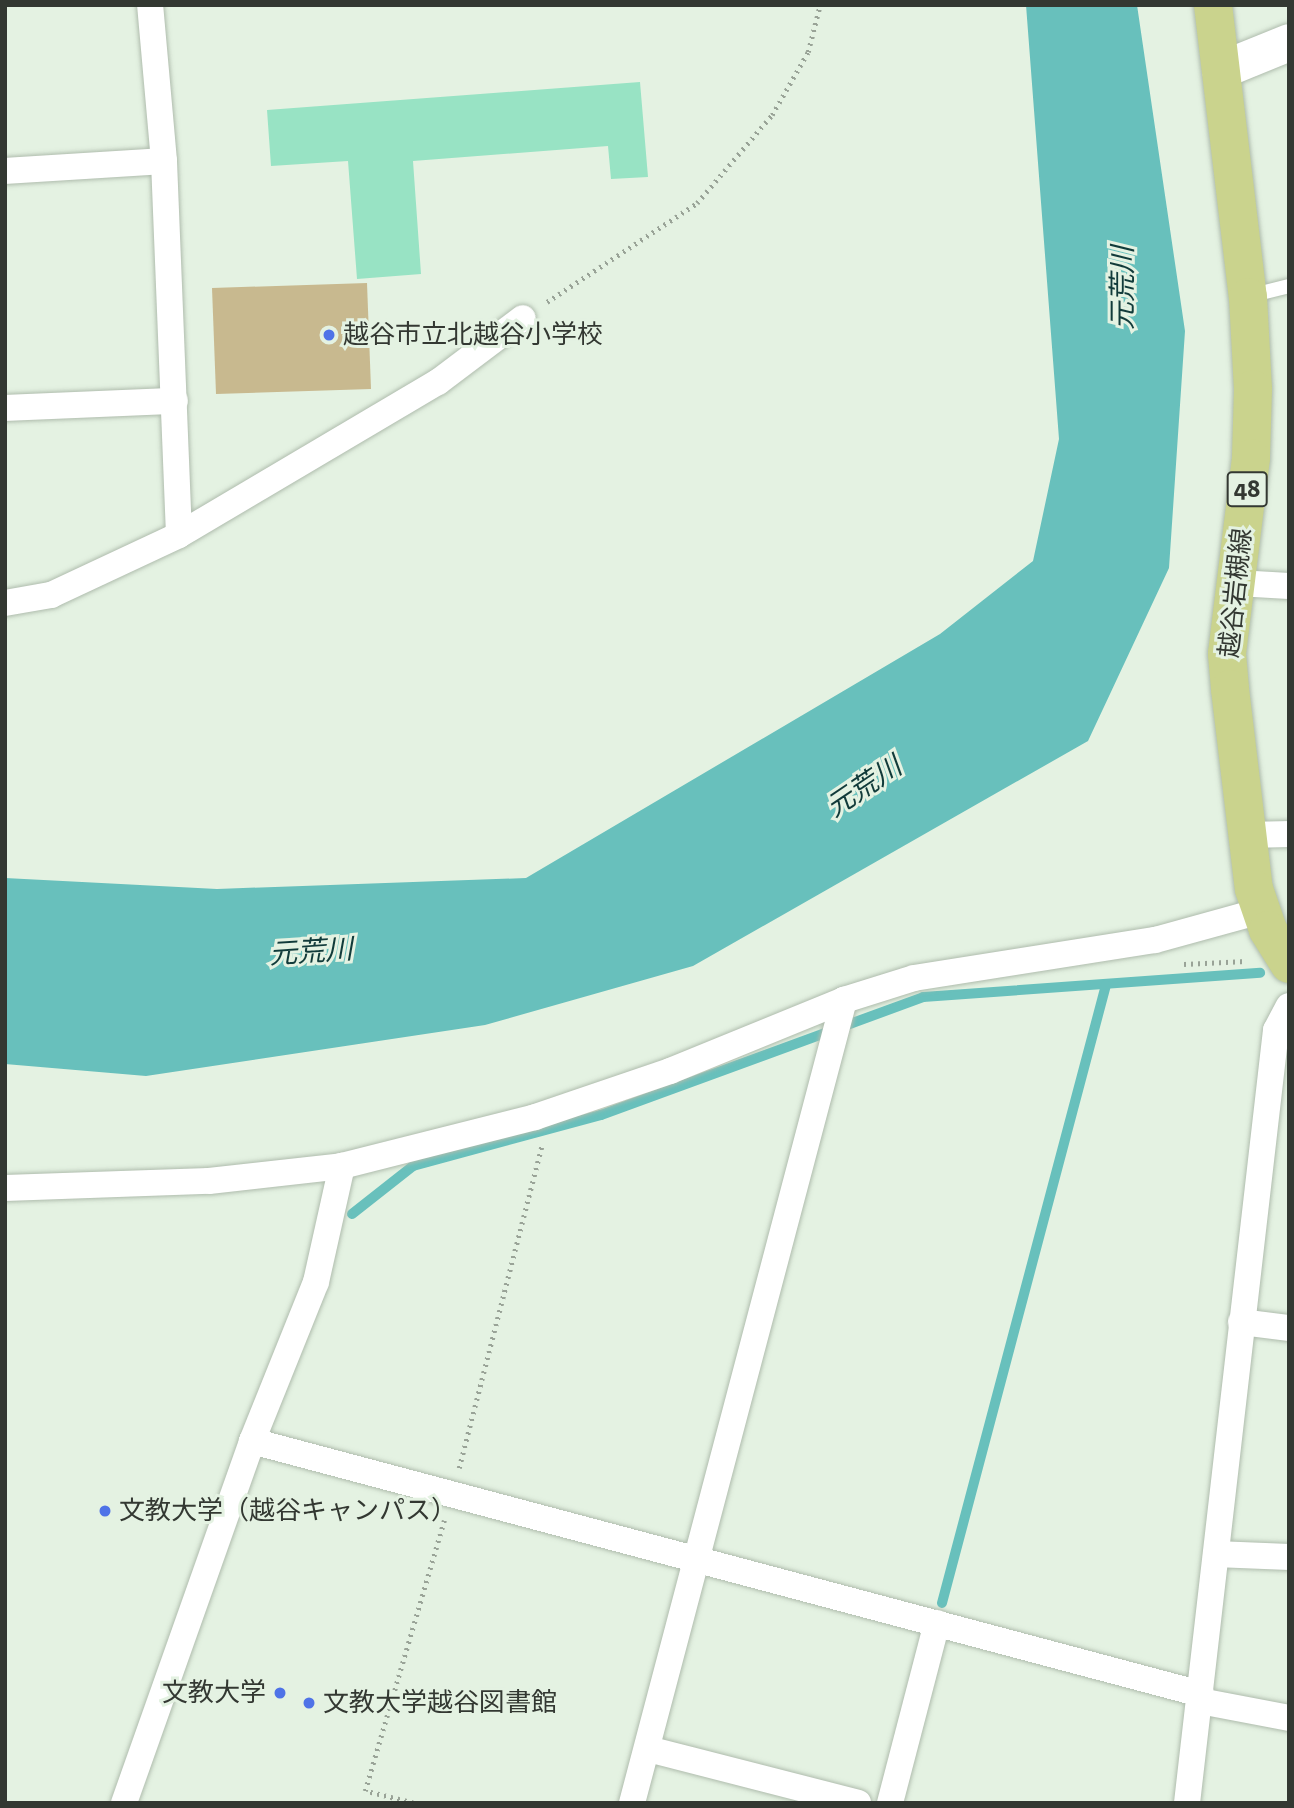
<!DOCTYPE html>
<meta charset="utf-8">
<style>
body{margin:0}
#map{position:relative;width:1294px;height:1808px;overflow:hidden;background:#e4f2e2;font-family:"Zilla Slab","Noto Sans JP",serif}
div>[style]{position:absolute}
[style*='--x']{left:calc(var(--x)*1px);top:calc(var(--y)*1px);width:calc(var(--w)*1px);rotate:calc(var(--a)*1deg)}
.green>*{inset:0;background:#c8b98f}
.water>*{inset:0;background:#68c0bc}
.stream>*{height:10px;margin:-5px;padding:0 5px;transform-origin:5px;border-radius:5px;background:#68c0bc}
.building>*{inset:0;background:#98e3c4}
.path>*{height:4.5px;margin-top:-2.25px;transform-origin:0;background:repeating-linear-gradient(90deg,#99a397 0 2px,transparent 0 7px)}
.roads{filter:drop-shadow(0 0 2px #afbcad) drop-shadow(0 0 2px #afbcad)}
.lane>*{height:14px;margin:-7px;padding:0 7px;transform-origin:7px;border-radius:7px;background:#fff}
.street>*{height:26px;margin:-13px;padding:0 13px;transform-origin:13px;border-radius:13px;background:#fff}
.secondary>*{height:37px;margin:-18.5px;padding:0 18.5px;transform-origin:18.5px;border-radius:18.5px;background:#fff}
.primary>*{height:38px;margin:-19px;padding:0 19px;transform-origin:19px;border-radius:19px;background:#cad38d}
.dots>*{width:19px;height:19px;translate:-50% -50%;box-sizing:border-box;border:4px solid #e4f2e2;border-radius:50%}
span{translate:-50% -50%;white-space:nowrap;text-align:center;line-height:1.15;-webkit-text-stroke:6px #e4f2e2;paint-order:stroke}
.shield-label span{padding:2px 5px;background:#e4f2e2;border:2px solid;border-radius:5px;-webkit-text-stroke-width:0}
.shield-label{font-size:24px;color:#333832;font-weight:700}
.poi-label{font-size:26px;color:#333832}
.left{translate:0 -50%;text-align:left}
.right{translate:-100% -50%;text-align:right}
.street-label{font-size:26px;color:#333832}
.water-label{font-size:28px;color:#113b3a;font-style:italic}
.frame{position:absolute;inset:0;border:7px solid #333832;pointer-events:none}
</style>
<div id="map">
<div class="green">
<div style="clip-path:polygon(367px 283px,371px 389px,216px 394px,212px 288px)"></div>
</div>
<div class="water">
<div style="clip-path:polygon(1026px 5px,1137px 5px,1185px 331px,1169px 568px,1088px 741px,693px 966px,485px 1025px,146px 1076px,5px 1064px,5px 878px,217px 889px,526px 878px,940px 634px,1033px 561px,1059px 439px)"></div>
</div>
<div class="stream">
<div style="--x:352;--y:1214;--w:78;--a:-38.2"></div>
<div style="--x:413;--y:1166;--w:195;--a:-15.2"></div>
<div style="--x:601;--y:1115;--w:343;--a:-20.1"></div>
<div style="--x:923;--y:997;--w:338;--a:-4.1"></div>
<div style="--x:942;--y:1603;--w:639;--a:-75.14"></div>
</div>
<div class="building">
<div style="clip-path:polygon(640px 82px,648px 177px,611px 179px,608px 146px,413px 161px,421px 274px,357px 279px,348px 161px,271px 166px,267px 110px)"></div>
</div>
<div class="path">
<div style="--x:547;--y:302;--w:180;--a:-33.4"></div>
<div style="--x:697;--y:203;--w:116;--a:-49.6"></div>
<div style="--x:772;--y:115;--w:73;--a:-60.3"></div>
<div style="--x:808;--y:52;--w:49;--a:-75.7"></div>
<div style="--x:1184;--y:964;--w:62;--a:-2.8"></div>
<div style="--x:459;--y:1468;--w:333;--a:-75.6"></div>
<div style="--x:413;--y:1803;--w:49;--a:-166"></div>
<div style="--x:365;--y:1791;--w:282;--a:-73.7"></div>
</div>
<div class="roads">
<div class="lane">
<div style="--x:1249;--y:296;--w:41;--a:-14"></div>
</div>
<div class="street">
<div style="--x:5;--y:171;--w:159;--a:-3.6"></div>
<div style="--x:5;--y:408;--w:170;--a:-2.4"></div>
<div style="--x:179;--y:535;--w:301;--a:-30.6"></div>
<div style="--x:438;--y:382;--w:106;--a:-37"></div>
<div style="--x:1237;--y:583;--w:52;--a:3.3"></div>
<div style="--x:5;--y:603;--w:47;--a:-9.9"></div>
<div style="--x:51;--y:595;--w:141;--a:-25.1"></div>
<div style="--x:179;--y:535;--w:374;--a:-92.3"></div>
<div style="--x:164;--y:161;--w:157;--a:-95.1"></div>
<div style="--x:1248;--y:835;--w:41;--a:-1.4"></div>
<div style="--x:5;--y:1188;--w:204;--a:-2"></div>
<div style="--x:209;--y:1181;--w:134;--a:-6.4"></div>
<div style="--x:342;--y:1166;--w:199;--a:-14.2"></div>
<div style="--x:535;--y:1117;--w:143;--a:-18.8"></div>
<div style="--x:670;--y:1071;--w:188;--a:-22.2"></div>
<div style="--x:844;--y:1000;--w:73;--a:-17.4"></div>
<div style="--x:914;--y:978;--w:244;--a:-9"></div>
<div style="--x:1155;--y:940;--w:109;--a:-15.4"></div>
<div style="--x:1241;--y:1322;--w:48;--a:7.1"></div>
<div style="--x:252;--y:1441;--w:982;--a:14.93"></div>
<div style="--x:1216;--y:1554;--w:73;--a:2.4"></div>
<div style="--x:1200;--y:1701;--w:91;--a:10.8"></div>
<div style="--x:648;--y:1749;--w:217;--a:14.4"></div>
<div style="--x:124;--y:1803;--w:384;--a:-70.5"></div>
<div style="--x:252;--y:1441;--w:171;--a:-68.1"></div>
<div style="--x:316;--y:1282;--w:119;--a:-77.4"></div>
<div style="--x:632;--y:1803;--w:831;--a:-75.21"></div>
<div style="--x:890;--y:1803;--w:186;--a:-75.4"></div>
<div style="--x:1187;--y:1803;--w:778;--a:-83.43"></div>
<div style="--x:1276;--y:1030;--w:27;--a:-62"></div>
</div>
<div class="secondary">
<div style="--x:1220;--y:70;--w:74;--a:-22.1"></div>
</div>
<div class="primary">
<div style="--x:1213;--y:5;--w:294;--a:83.2"></div>
<div style="--x:1248;--y:297;--w:92;--a:86.9"></div>
<div style="--x:1253;--y:389;--w:69;--a:91.7"></div>
<div style="--x:1251;--y:458;--w:197;--a:97"></div>
<div style="--x:1227;--y:654;--w:35;--a:85"></div>
<div style="--x:1230;--y:689;--w:201;--a:83.2"></div>
<div style="--x:1254;--y:889;--w:43;--a:71.1"></div>
<div style="--x:1268;--y:930;--w:40;--a:58"></div>
</div>
</div>
<div class="dots">
<div style="left:329px;top:335px;background:#4f73e7"></div>
<div style="left:105px;top:1511px;background:#4f73e7"></div>
<div style="left:280px;top:1693px;background:#4f73e7"></div>
<div style="left:309px;top:1703px;background:#4f73e7"></div>
</div>
<div class="shield-label">
<span style="left:1247px;top:489px">48</span>
</div>
<div class="poi-label">
<span class="left" style="left:343px;top:335px">越谷市立北越谷小学校</span>
<span class="left" style="left:119px;top:1511px">文教大学（越谷キャンパス）</span>
<span class="right" style="left:266px;top:1693px">文教大学</span>
<span class="left" style="left:323px;top:1703px">文教大学越谷図書館</span>
</div>
<div class="street-label">
<span style="left:1236px;top:593px;rotate:-84deg">越谷岩槻線</span>
</div>
<div class="water-label">
<span style="left:1123px;top:288px;rotate:-90deg">元荒川</span>
<span style="left:864px;top:787px;rotate:-34deg">元荒川</span>
<span style="left:311px;top:952px;rotate:-4deg">元荒川</span>
</div>
<div class="frame"></div>
</div>
